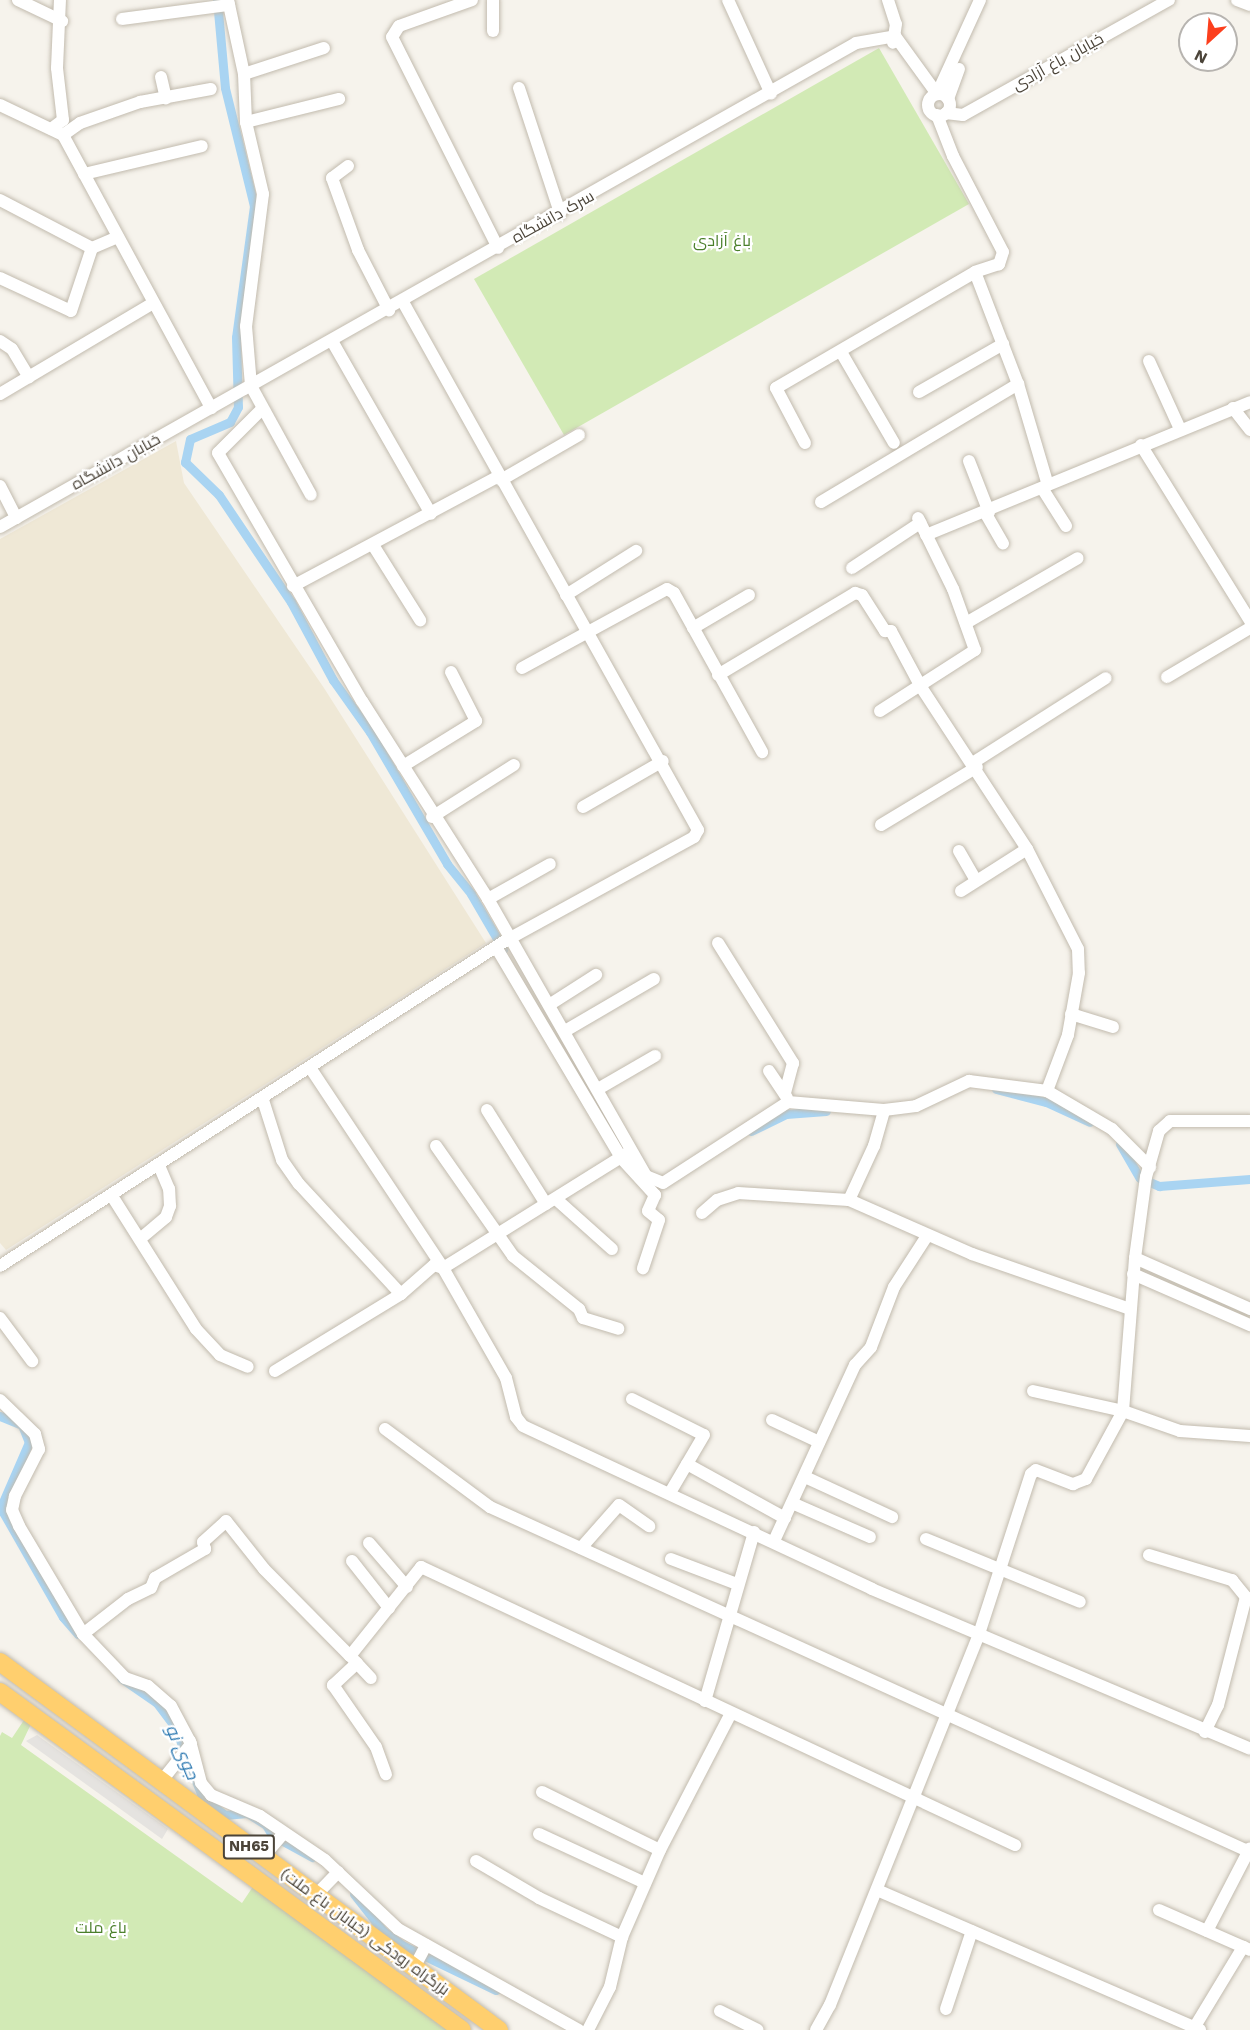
<!DOCTYPE html>
<meta charset="utf-8">
<style>
body{margin:0}
#map{position:relative;width:1250px;height:2030px;overflow:hidden;background:#f6f3ec;font-family:"Work Sans",Cairo,sans-serif}
div>[style]{position:absolute}
[style*='--x']{left:calc(var(--x)*1px);top:calc(var(--y)*1px);width:calc(var(--w)*1px);rotate:calc(var(--a)*1deg)}
.education>*{inset:0;background:#efe8d6}
.green>*{inset:0;background:#d2eab5}
.parking>*{inset:0;background:#e5e3e0}
.canal>*{height:9px;margin:-4.5px;padding:0 4.5px;transform-origin:4.5px;border-radius:4.5px;background:#a9d4f2}
.roads{filter:drop-shadow(0 0 2px #c2bbae) drop-shadow(0 0 2px #c2bbae)}
.minor>*{height:12px;margin:-6px;padding:0 6px;transform-origin:6px;border-radius:6px;background:#fff}
.minor>.ring{margin:-6px;padding:0;box-sizing:content-box;background:none;border:12px solid #fff;border-radius:50%}
.highway>*{height:18px;margin:-9px;padding:0 9px;transform-origin:9px;border-radius:9px;background:#ffcf6e}
span{translate:-50% -50%;white-space:nowrap;text-align:center;line-height:1.15;-webkit-text-stroke:4.5px #fff;paint-order:stroke}
.shield-label span{padding:2px 4px;background:#fff;border:2px solid;border-radius:4px;-webkit-text-stroke-width:0}
.shield-label{font-size:15px;color:#4b4439;font-weight:700}
.street-label{font-size:16px;color:#4b4439}
.park-label{font-size:16px;color:#4a7f2a}
.water-label{font-size:18px;color:#2e7ab2;font-style:italic}
.north{position:absolute;left:1178px;top:12px;width:60px;height:60px;box-sizing:border-box;background:#fff;border:2px solid #b7b4b0;border-radius:50%;rotate:206deg;font-size:16px;font-weight:700;line-height:24px;text-align:center;color:#4b4439}
.north::after{content:'';display:block;margin:auto;width:21px;height:27px;background:#fc3f1d;clip-path:polygon(50% 0,100% 100%,50% 72%,0 100%)}
</style>
<div id="map">
<div class="education">
<div style="clip-path:polygon(176px 441px,184px 483px,324px 688px,486px 943px,6px 1250px,0 1243px,0 539px)"></div>
</div>
<div class="green">
<div style="clip-path:polygon(879px 48px,969px 204px,564px 435px,474px 279px)"></div>
<div style="clip-path:polygon(24px 1720px,31px 1724px,21px 1745px,242px 1903px,256px 1882px,451px 2030px,0 2030px,0 1736px,2px 1732px,12px 1738px)"></div>
</div>
<div class="parking">
<div style="clip-path:polygon(37px 1735px,168px 1829px,162px 1839px,26px 1741px)"></div>
</div>
<div class="canal">
<div style="--x:217;--y:0;--w:88;--a:84.8"></div>
<div style="--x:225;--y:88;--w:122;--a:76.2"></div>
<div style="--x:254;--y:206;--w:132;--a:97.8"></div>
<div style="--x:236;--y:337;--w:70;--a:88.4"></div>
<div style="--x:238;--y:407;--w:17;--a:118"></div>
<div style="--x:230;--y:422;--w:43;--a:157"></div>
<div style="--x:190;--y:439;--w:24;--a:102"></div>
<div style="--x:185;--y:462;--w:47;--a:44.1"></div>
<div style="--x:219;--y:495;--w:129;--a:56.1"></div>
<div style="--x:291;--y:602;--w:89;--a:61.7"></div>
<div style="--x:333;--y:680;--w:64;--a:54.6"></div>
<div style="--x:370;--y:732;--w:153;--a:59.7"></div>
<div style="--x:447;--y:864;--w:38;--a:51"></div>
<div style="--x:471;--y:894;--w:64;--a:59.8"></div>
<div style="--x:996;--y:1089;--w:52;--a:14.6"></div>
<div style="--x:1046;--y:1102;--w:48;--a:24.4"></div>
<div style="--x:751;--y:1131;--w:39;--a:-26"></div>
<div style="--x:786;--y:1114;--w:40;--a:-4.3"></div>
<div style="--x:1120;--y:1144;--w:39;--a:60"></div>
<div style="--x:1140;--y:1178;--w:21;--a:23"></div>
<div style="--x:1159;--y:1186;--w:91;--a:-4.4"></div>
<div style="--x:0;--y:1416;--w:24;--a:22"></div>
<div style="--x:22;--y:1425;--w:18;--a:68"></div>
<div style="--x:29;--y:1442;--w:65;--a:113.4"></div>
<div style="--x:3;--y:1502;--w:10;--a:90"></div>
<div style="--x:3;--y:1512;--w:121;--a:60.3"></div>
<div style="--x:63;--y:1617;--w:23;--a:49"></div>
<div style="--x:121;--y:1678;--w:44;--a:34.8"></div>
<div style="--x:157;--y:1703;--w:30;--a:53"></div>
<div style="--x:175;--y:1727;--w:77;--a:68.7"></div>
<div style="--x:203;--y:1799;--w:27;--a:36"></div>
<div style="--x:225;--y:1815;--w:22;--a:-5"></div>
<div style="--x:247;--y:1813;--w:22;--a:32"></div>
<div style="--x:266;--y:1825;--w:12;--a:59"></div>
<div style="--x:272;--y:1835;--w:46;--a:28.8"></div>
<div style="--x:354;--y:1894;--w:47;--a:51.9"></div>
<div style="--x:383;--y:1931;--w:26;--a:36"></div>
<div style="--x:404;--y:1946;--w:102;--a:25.6"></div>
</div>
<div class="roads">
<div class="minor">
<div style="--x:18;--y:0;--w:49;--a:25.5"></div>
<div style="--x:228;--y:0;--w:76;--a:77.8"></div>
<div style="--x:244;--y:74;--w:48;--a:87.6"></div>
<div style="--x:246;--y:122;--w:74;--a:76.7"></div>
<div style="--x:263;--y:194;--w:133;--a:97.3"></div>
<div style="--x:246;--y:326;--w:60;--a:85.2"></div>
<div style="--x:251;--y:386;--w:124;--a:61.2"></div>
<div style="--x:472;--y:0;--w:77;--a:160.4"></div>
<div style="--x:399;--y:26;--w:13;--a:122"></div>
<div style="--x:392;--y:37;--w:236;--a:63.3"></div>
<div style="--x:728;--y:0;--w:103;--a:65.4"></div>
<div style="--x:888;--y:0;--w:25;--a:72"></div>
<div style="--x:896;--y:24;--w:19;--a:99"></div>
<div style="--x:1237;--y:0;--w:14;--a:21"></div>
<div style="--x:122;--y:19;--w:108;--a:-7.5"></div>
<div style="--x:493;--y:31;--w:31;--a:-90"></div>
<div style="--x:244;--y:74;--w:84;--a:-18"></div>
<div style="--x:161;--y:77;--w:22;--a:77"></div>
<div style="--x:519;--y:88;--w:132;--a:71.8"></div>
<div class="ring" style="left:928px;top:94px;width:10px;height:10px"></div>
<div style="--x:948;--y:99;--w:32;--a:-70"></div>
<div style="--x:0;--y:105;--w:70;--a:25.5"></div>
<div style="--x:63;--y:135;--w:311;--a:61.5"></div>
<div style="--x:946;--y:113;--w:17;--a:7"></div>
<div style="--x:963;--y:115;--w:236;--a:-29.2"></div>
<div style="--x:937;--y:115;--w:44;--a:68.7"></div>
<div style="--x:953;--y:156;--w:108;--a:62.5"></div>
<div style="--x:1003;--y:252;--w:13;--a:108"></div>
<div style="--x:999;--y:264;--w:25;--a:162"></div>
<div style="--x:975;--y:272;--w:120;--a:69"></div>
<div style="--x:1018;--y:384;--w:105;--a:73.5"></div>
<div style="--x:246;--y:122;--w:96;--a:-13.9"></div>
<div style="--x:51;--y:129;--w:15;--a:-37"></div>
<div style="--x:63;--y:120;--w:52;--a:-96.6"></div>
<div style="--x:57;--y:68;--w:68;--a:-87.5"></div>
<div style="--x:63;--y:135;--w:21;--a:-35"></div>
<div style="--x:80;--y:123;--w:64;--a:-19.3"></div>
<div style="--x:140;--y:102;--w:72;--a:-10.4"></div>
<div style="--x:348;--y:166;--w:20;--a:143"></div>
<div style="--x:332;--y:178;--w:77;--a:70.1"></div>
<div style="--x:358;--y:250;--w:68;--a:62.7"></div>
<div style="--x:84;--y:174;--w:121;--a:-13.3"></div>
<div style="--x:0;--y:200;--w:104;--a:27.6"></div>
<div style="--x:92;--y:248;--w:28;--a:-23"></div>
<div style="--x:0;--y:278;--w:78;--a:24.9"></div>
<div style="--x:71;--y:311;--w:66;--a:-71.6"></div>
<div style="--x:0;--y:341;--w:14;--a:34"></div>
<div style="--x:12;--y:349;--w:33;--a:59"></div>
<div style="--x:332;--y:341;--w:199;--a:60.2"></div>
<div style="--x:841;--y:352;--w:105;--a:59.8"></div>
<div style="--x:1149;--y:361;--w:75;--a:65.5"></div>
<div style="--x:919;--y:392;--w:97;--a:-29.7"></div>
<div style="--x:0;--y:394;--w:178;--a:-30.7"></div>
<div style="--x:1233;--y:408;--w:28;--a:52"></div>
<div style="--x:262;--y:409;--w:62;--a:135"></div>
<div style="--x:218;--y:453;--w:287;--a:59.9"></div>
<div style="--x:362;--y:701;--w:235;--a:57.5"></div>
<div style="--x:488;--y:899;--w:319;--a:60.3"></div>
<div style="--x:646;--y:1176;--w:18;--a:22"></div>
<div style="--x:663;--y:1183;--w:149;--a:-32.9"></div>
<div style="--x:805;--y:443;--w:62;--a:-117.8"></div>
<div style="--x:776;--y:388;--w:230;--a:-30.2"></div>
<div style="--x:1141;--y:445;--w:207;--a:58.2"></div>
<div style="--x:969;--y:461;--w:55;--a:68.6"></div>
<div style="--x:501;--y:480;--w:90;--a:-30"></div>
<div style="--x:0;--y:486;--w:36;--a:63"></div>
<div style="--x:1042;--y:488;--w:45;--a:57.7"></div>
<div style="--x:821;--y:502;--w:230;--a:-30.9"></div>
<div style="--x:986;--y:514;--w:34;--a:60"></div>
<div style="--x:0;--y:527;--w:983;--a:-29.48"></div>
<div style="--x:856;--y:43;--w:40;--a:-10"></div>
<div style="--x:895;--y:36;--w:72;--a:54.1"></div>
<div style="--x:937;--y:94;--w:103;--a:-65.4"></div>
<div style="--x:926;--y:535;--w:350;--a:-22.3"></div>
<div style="--x:373;--y:545;--w:89;--a:57.9"></div>
<div style="--x:852;--y:568;--w:82;--a:-33.5"></div>
<div style="--x:293;--y:586;--w:234;--a:-28.1"></div>
<div style="--x:566;--y:595;--w:83;--a:-32.2"></div>
<div style="--x:966;--y:623;--w:129;--a:-30.1"></div>
<div style="--x:693;--y:628;--w:65;--a:-30.5"></div>
<div style="--x:522;--y:668;--w:165;--a:-28.6"></div>
<div style="--x:667;--y:589;--w:8;--a:30"></div>
<div style="--x:674;--y:593;--w:182;--a:61"></div>
<div style="--x:718;--y:675;--w:160;--a:-30.9"></div>
<div style="--x:855;--y:593;--w:7;--a:16"></div>
<div style="--x:862;--y:595;--w:43;--a:57.4"></div>
<div style="--x:885;--y:631;--w:6;--a:0"></div>
<div style="--x:891;--y:631;--w:64;--a:61.8"></div>
<div style="--x:921;--y:687;--w:194;--a:56.8"></div>
<div style="--x:1027;--y:849;--w:112;--a:63"></div>
<div style="--x:1078;--y:949;--w:24;--a:88"></div>
<div style="--x:1079;--y:973;--w:63;--a:100.1"></div>
<div style="--x:1068;--y:1035;--w:60;--a:110.6"></div>
<div style="--x:1167;--y:677;--w:96;--a:-30.6"></div>
<div style="--x:880;--y:711;--w:113;--a:-32.7"></div>
<div style="--x:975;--y:650;--w:65;--a:-109.8"></div>
<div style="--x:953;--y:589;--w:79;--a:-116.2"></div>
<div style="--x:974;--y:762;--w:156;--a:-32.5"></div>
<div style="--x:403;--y:766;--w:86;--a:-31.7"></div>
<div style="--x:476;--y:721;--w:55;--a:-117"></div>
<div style="--x:583;--y:807;--w:92;--a:-29.9"></div>
<div style="--x:432;--y:817;--w:97;--a:-32.4"></div>
<div style="--x:881;--y:825;--w:112;--a:-31.1"></div>
<div style="--x:959;--y:851;--w:34;--a:60"></div>
<div style="--x:961;--y:891;--w:78;--a:-32.5"></div>
<div style="--x:488;--y:899;--w:71;--a:-29.4"></div>
<div style="--x:718;--y:943;--w:142;--a:58"></div>
<div style="--x:793;--y:1063;--w:30;--a:105"></div>
<div style="--x:496;--y:947;--w:247;--a:59.3"></div>
<div style="--x:622;--y:1159;--w:49;--a:47.5"></div>
<div style="--x:655;--y:1195;--w:17;--a:114"></div>
<div style="--x:648;--y:1211;--w:14;--a:39"></div>
<div style="--x:659;--y:1220;--w:51;--a:108.4"></div>
<div style="--x:549;--y:1005;--w:56;--a:-32.6"></div>
<div style="--x:1071;--y:1014;--w:44;--a:17.2"></div>
<div style="--x:565;--y:1031;--w:103;--a:-30.3"></div>
<div style="--x:311;--y:1069;--w:239;--a:56.4"></div>
<div style="--x:443;--y:1268;--w:127;--a:60.2"></div>
<div style="--x:506;--y:1378;--w:40;--a:75.6"></div>
<div style="--x:516;--y:1417;--w:11;--a:52"></div>
<div style="--x:523;--y:1426;--w:385;--a:25"></div>
<div style="--x:872;--y:1589;--w:410;--a:22.9"></div>
<div style="--x:769;--y:1071;--w:32;--a:56"></div>
<div style="--x:598;--y:1089;--w:66;--a:-30.1"></div>
<div style="--x:263;--y:1100;--w:63;--a:72.4"></div>
<div style="--x:282;--y:1160;--w:29;--a:55"></div>
<div style="--x:299;--y:1184;--w:150;--a:47.2"></div>
<div style="--x:788;--y:1102;--w:96;--a:4.8"></div>
<div style="--x:884;--y:1110;--w:32;--a:-7"></div>
<div style="--x:916;--y:1106;--w:59;--a:-25.3"></div>
<div style="--x:969;--y:1081;--w:79;--a:7.3"></div>
<div style="--x:1047;--y:1091;--w:75;--a:30.3"></div>
<div style="--x:1112;--y:1129;--w:54;--a:45"></div>
<div style="--x:487;--y:1110;--w:111;--a:57.9"></div>
<div style="--x:436;--y:1146;--w:134;--a:55"></div>
<div style="--x:513;--y:1256;--w:85;--a:38.8"></div>
<div style="--x:579;--y:1309;--w:10;--a:66"></div>
<div style="--x:583;--y:1318;--w:37;--a:17"></div>
<div style="--x:112;--y:1196;--w:157;--a:57.7"></div>
<div style="--x:196;--y:1329;--w:35;--a:47"></div>
<div style="--x:220;--y:1355;--w:30;--a:23"></div>
<div style="--x:556;--y:1199;--w:75;--a:41.8"></div>
<div style="--x:849;--y:1200;--w:60;--a:-65.2"></div>
<div style="--x:874;--y:1146;--w:37;--a:-74"></div>
<div style="--x:702;--y:1213;--w:20;--a:-41"></div>
<div style="--x:717;--y:1200;--w:22;--a:-18"></div>
<div style="--x:738;--y:1193;--w:111;--a:3.6"></div>
<div style="--x:849;--y:1200;--w:134;--a:23.7"></div>
<div style="--x:972;--y:1254;--w:167;--a:19.2"></div>
<div style="--x:140;--y:1239;--w:34;--a:-40"></div>
<div style="--x:166;--y:1217;--w:12;--a:-70"></div>
<div style="--x:170;--y:1206;--w:17;--a:-93"></div>
<div style="--x:169;--y:1189;--w:25;--a:-113"></div>
<div style="--x:1135;--y:1258;--w:126;--a:23.9"></div>
<div style="--x:0;--y:1266;--w:601;--a:-32.76"></div>
<div style="--x:505;--y:941;--w:216;--a:-28.8"></div>
<div style="--x:694;--y:837;--w:8;--a:-60"></div>
<div style="--x:698;--y:830;--w:605;--a:-119.19"></div>
<div style="--x:1133;--y:1274;--w:128;--a:23.6"></div>
<div style="--x:0;--y:1318;--w:54;--a:53.3"></div>
<div style="--x:275;--y:1371;--w:148;--a:-31.4"></div>
<div style="--x:401;--y:1294;--w:44;--a:-41.3"></div>
<div style="--x:434;--y:1265;--w:9;--a:18"></div>
<div style="--x:443;--y:1268;--w:221;--a:-31.9"></div>
<div style="--x:1033;--y:1391;--w:92;--a:12.5"></div>
<div style="--x:1123;--y:1411;--w:60;--a:19.3"></div>
<div style="--x:1180;--y:1431;--w:70;--a:4.1"></div>
<div style="--x:632;--y:1399;--w:80;--a:26.6"></div>
<div style="--x:704;--y:1435;--w:65;--a:120.5"></div>
<div style="--x:0;--y:1400;--w:49;--a:44.2"></div>
<div style="--x:35;--y:1434;--w:16;--a:75"></div>
<div style="--x:39;--y:1449;--w:53;--a:117.1"></div>
<div style="--x:15;--y:1496;--w:14;--a:102"></div>
<div style="--x:12;--y:1510;--w:17;--a:66"></div>
<div style="--x:19;--y:1526;--w:126;--a:59.3"></div>
<div style="--x:83;--y:1634;--w:61;--a:46.3"></div>
<div style="--x:125;--y:1678;--w:24;--a:19"></div>
<div style="--x:148;--y:1686;--w:30;--a:41"></div>
<div style="--x:171;--y:1706;--w:40;--a:62"></div>
<div style="--x:190;--y:1741;--w:43;--a:75.3"></div>
<div style="--x:201;--y:1783;--w:16;--a:50"></div>
<div style="--x:211;--y:1795;--w:53;--a:23.2"></div>
<div style="--x:260;--y:1816;--w:78;--a:34.1"></div>
<div style="--x:325;--y:1860;--w:100;--a:43.4"></div>
<div style="--x:398;--y:1929;--w:207;--a:29.2"></div>
<div style="--x:772;--y:1420;--w:52;--a:25.1"></div>
<div style="--x:385;--y:1429;--w:131;--a:36.6"></div>
<div style="--x:490;--y:1507;--w:835;--a:24.42"></div>
<div style="--x:687;--y:1464;--w:112;--a:28.9"></div>
<div style="--x:805;--y:1477;--w:96;--a:24.7"></div>
<div style="--x:792;--y:1503;--w:85;--a:23.6"></div>
<div style="--x:926;--y:1539;--w:166;--a:22.2"></div>
<div style="--x:774;--y:1541;--w:194;--a:-65.3"></div>
<div style="--x:855;--y:1365;--w:24;--a:-48"></div>
<div style="--x:871;--y:1347;--w:64;--a:-69"></div>
<div style="--x:894;--y:1287;--w:61;--a:-57.1"></div>
<div style="--x:369;--y:1543;--w:58;--a:49.2"></div>
<div style="--x:581;--y:1548;--w:57;--a:-48.5"></div>
<div style="--x:619;--y:1505;--w:37;--a:35"></div>
<div style="--x:1149;--y:1555;--w:87;--a:16.8"></div>
<div style="--x:1232;--y:1580;--w:22;--a:51"></div>
<div style="--x:1246;--y:1597;--w:112;--a:104.5"></div>
<div style="--x:1218;--y:1705;--w:30;--a:116"></div>
<div style="--x:671;--y:1559;--w:71;--a:20.7"></div>
<div style="--x:352;--y:1561;--w:60;--a:51.8"></div>
<div style="--x:83;--y:1634;--w:57;--a:-37.9"></div>
<div style="--x:128;--y:1599;--w:25;--a:-26"></div>
<div style="--x:151;--y:1588;--w:11;--a:-68"></div>
<div style="--x:155;--y:1578;--w:58;--a:-30.1"></div>
<div style="--x:205;--y:1549;--w:7;--a:-106"></div>
<div style="--x:203;--y:1542;--w:31;--a:-42"></div>
<div style="--x:226;--y:1521;--w:61;--a:51.6"></div>
<div style="--x:264;--y:1569;--w:122;--a:45.3"></div>
<div style="--x:350;--y:1656;--w:114;--a:-51.4"></div>
<div style="--x:421;--y:1567;--w:656;--a:25.08"></div>
<div style="--x:353;--y:1659;--w:26;--a:47"></div>
<div style="--x:357;--y:1663;--w:33;--a:137"></div>
<div style="--x:333;--y:1685;--w:75;--a:55.3"></div>
<div style="--x:376;--y:1747;--w:29;--a:70"></div>
<div style="--x:705;--y:1701;--w:176;--a:-73.8"></div>
<div style="--x:160;--y:1783;--w:50;--a:-51.5"></div>
<div style="--x:542;--y:1792;--w:131;--a:26.2"></div>
<div style="--x:539;--y:1834;--w:117;--a:24.8"></div>
<div style="--x:263;--y:1857;--w:30;--a:-49"></div>
<div style="--x:476;--y:1861;--w:73;--a:30.4"></div>
<div style="--x:539;--y:1898;--w:92;--a:25.2"></div>
<div style="--x:877;--y:1890;--w:352;--a:23.4"></div>
<div style="--x:316;--y:1895;--w:32;--a:-46"></div>
<div style="--x:1159;--y:1910;--w:99;--a:23.7"></div>
<div style="--x:1207;--y:1931;--w:93;--a:-62.6"></div>
<div style="--x:414;--y:1968;--w:26;--a:-62"></div>
<div style="--x:946;--y:2009;--w:82;--a:-71.6"></div>
<div style="--x:720;--y:2011;--w:42;--a:26.6"></div>
<div style="--x:1194;--y:2028;--w:95;--a:-58.8"></div>
<div style="--x:588;--y:2030;--w:48;--a:-62.9"></div>
<div style="--x:610;--y:1987;--w:51;--a:-76.5"></div>
<div style="--x:622;--y:1937;--w:95;--a:-66.4"></div>
<div style="--x:660;--y:1850;--w:154;--a:-62.6"></div>
<div style="--x:816;--y:2030;--w:29;--a:-61"></div>
<div style="--x:830;--y:2005;--w:400;--a:-68.1"></div>
<div style="--x:979;--y:1634;--w:168;--a:-72"></div>
<div style="--x:1031;--y:1474;--w:6;--a:-39"></div>
<div style="--x:1036;--y:1470;--w:40;--a:21"></div>
<div style="--x:1073;--y:1484;--w:14;--a:-21"></div>
<div style="--x:1086;--y:1479;--w:77;--a:-61.4"></div>
<div style="--x:1123;--y:1411;--w:153;--a:-85.5"></div>
<div style="--x:1135;--y:1258;--w:82;--a:-82.3"></div>
<div style="--x:1146;--y:1177;--w:48;--a:-74.2"></div>
<div style="--x:1159;--y:1131;--w:15;--a:-42"></div>
<div style="--x:1170;--y:1121;--w:80;--a:0"></div>
</div>
<div class="highway">
<div style="--x:0;--y:1662;--w:620;--a:36.41"></div>
<div style="--x:0;--y:1692;--w:572;--a:36.19"></div>
</div>
</div>
<div class="shield-label">
<span style="left:249px;top:1847px">NH65</span>
</div>
<div class="street-label">
<span style="left:1058px;top:62px;rotate:-29deg">خیابان باغ آزادی</span>
<span style="left:553px;top:217px;rotate:-29deg">سرک دانشگاه</span>
<span style="left:116px;top:462px;rotate:-29deg">خیابان دانشگاه</span>
<span style="left:365px;top:1932px;rotate:36deg">بزرگراه رودکی (خیابان باغ ملت)</span>
</div>
<div class="park-label">
<span style="left:722px;top:241px">باغ آزادی</span>
<span style="left:101px;top:1928px">باغ ملت</span>
</div>
<div class="water-label">
<span style="left:182px;top:1752px;rotate:67deg">جوی نو</span>
</div>
<div class="north">N</div>
</div>
